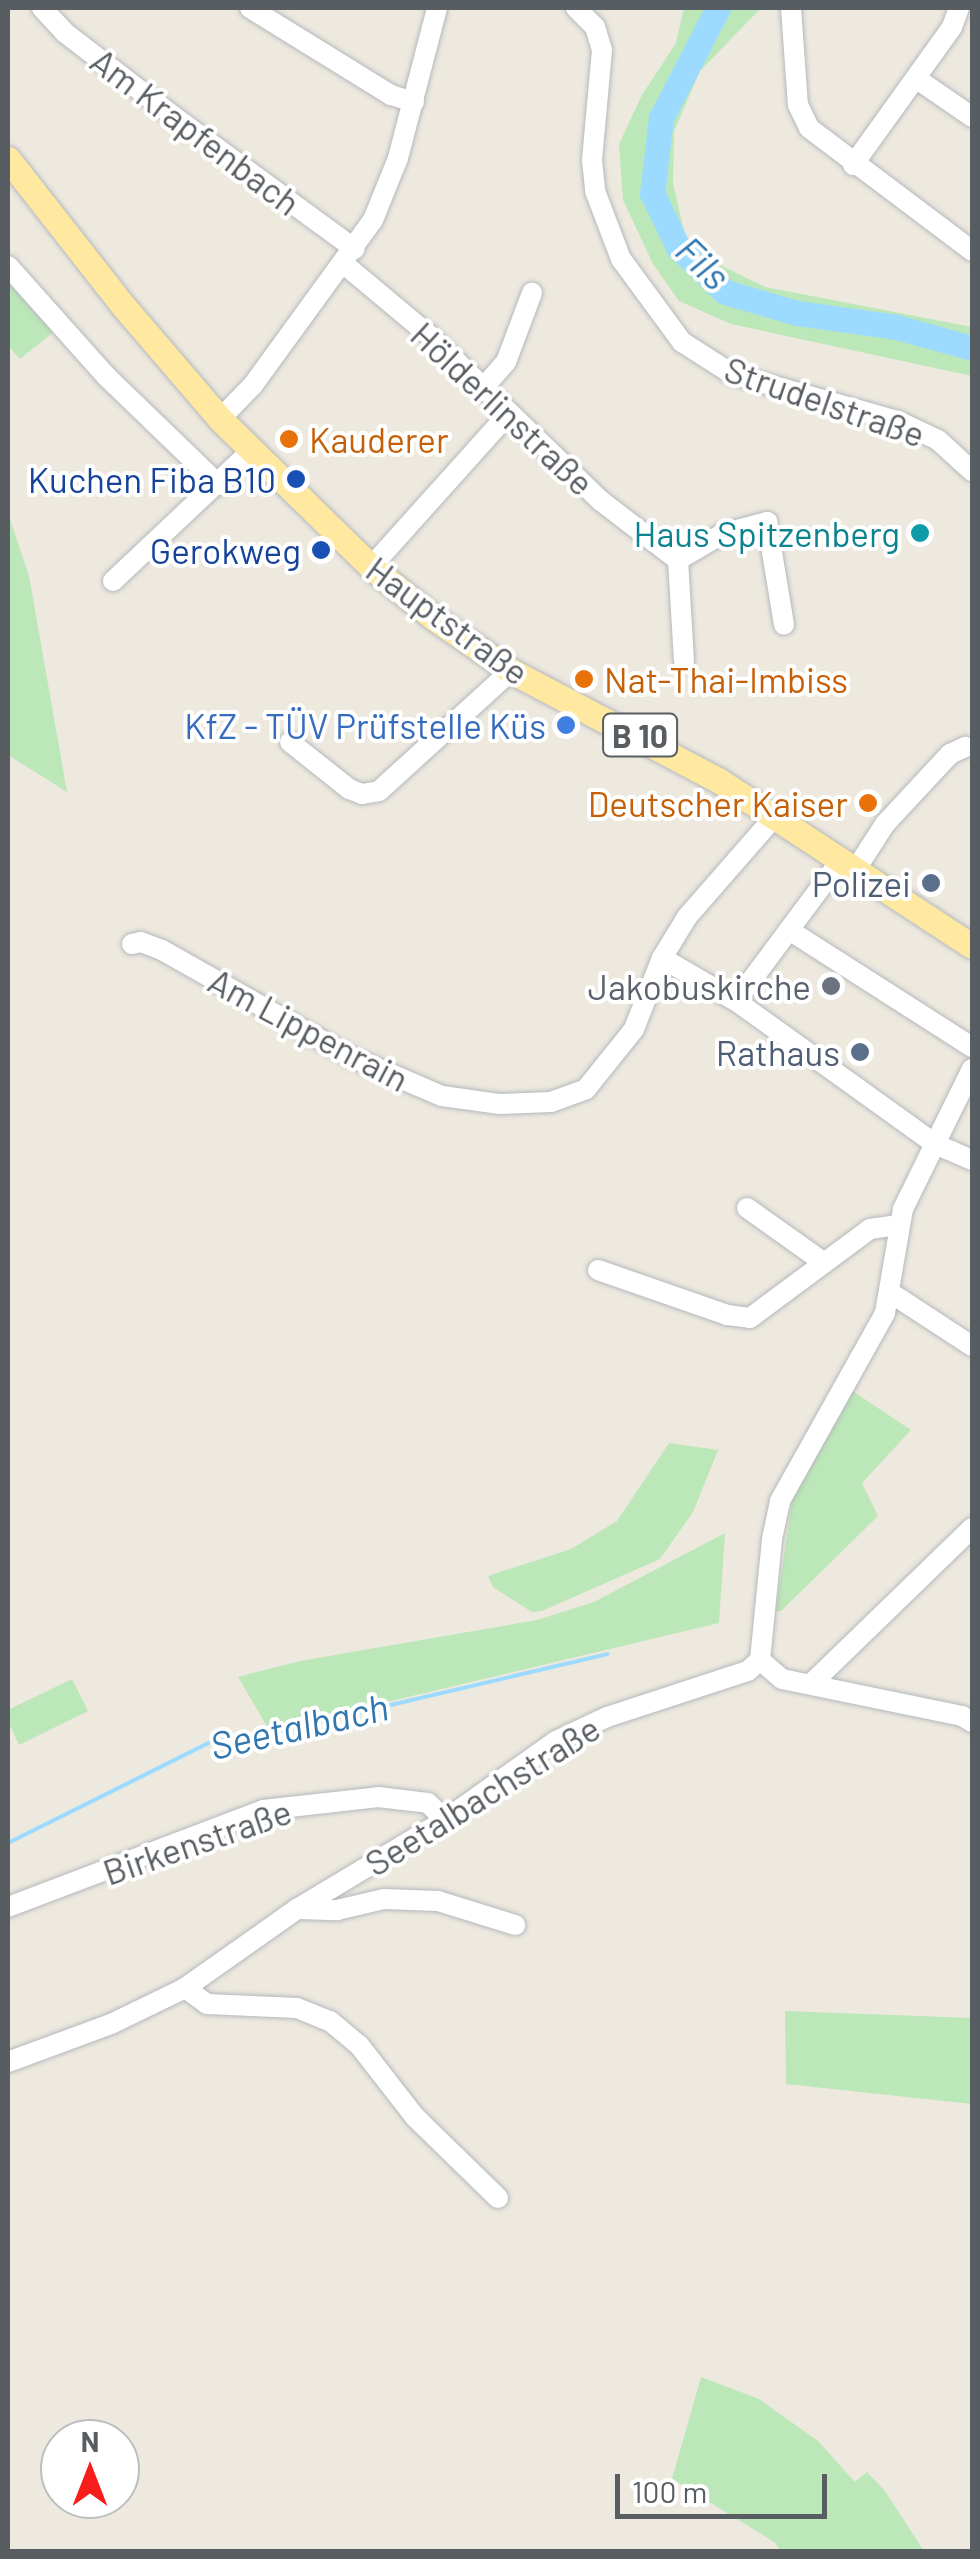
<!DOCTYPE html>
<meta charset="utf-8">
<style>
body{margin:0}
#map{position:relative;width:980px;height:2559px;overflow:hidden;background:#ede9df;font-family:Barlow,sans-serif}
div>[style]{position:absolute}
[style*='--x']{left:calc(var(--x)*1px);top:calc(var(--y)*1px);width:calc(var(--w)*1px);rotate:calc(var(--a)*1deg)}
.green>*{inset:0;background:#bce7b8}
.stream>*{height:4px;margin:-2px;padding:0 2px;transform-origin:2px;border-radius:2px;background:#9cdbff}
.river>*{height:25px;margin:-12.5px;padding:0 12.5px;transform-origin:12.5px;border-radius:12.5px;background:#9cdbff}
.roads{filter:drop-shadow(0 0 2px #b5b8bd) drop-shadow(0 0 2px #b5b8bd)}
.minor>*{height:20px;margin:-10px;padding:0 10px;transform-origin:10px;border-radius:10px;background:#fff}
.major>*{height:25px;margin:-12.5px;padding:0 12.5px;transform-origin:12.5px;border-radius:12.5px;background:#ffe9a1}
.dots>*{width:28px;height:28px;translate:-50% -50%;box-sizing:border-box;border:5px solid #fff;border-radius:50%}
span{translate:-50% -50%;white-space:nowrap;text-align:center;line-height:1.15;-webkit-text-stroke:8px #fff;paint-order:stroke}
.shield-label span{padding:2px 8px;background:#fff;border:2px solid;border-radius:8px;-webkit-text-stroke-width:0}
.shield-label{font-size:32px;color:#585d62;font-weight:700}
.street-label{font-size:35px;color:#585d62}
.food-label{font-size:35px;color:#c56008}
.left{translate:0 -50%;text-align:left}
.right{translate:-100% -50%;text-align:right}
.transit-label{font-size:35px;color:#164399}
.culture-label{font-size:35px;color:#0d838f}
.shop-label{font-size:35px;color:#366cbe}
.service-label{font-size:35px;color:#4e5e75}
.worship-label{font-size:35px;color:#5b616d}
.water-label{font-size:38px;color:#3077af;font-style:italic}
.frame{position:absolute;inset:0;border:10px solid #585d62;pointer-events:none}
.north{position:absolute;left:40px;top:2419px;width:100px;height:100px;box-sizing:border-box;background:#fff;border:2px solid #bcbec0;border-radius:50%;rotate:0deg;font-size:28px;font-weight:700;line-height:40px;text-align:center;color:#585d62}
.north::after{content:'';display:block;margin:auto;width:35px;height:45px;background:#f71d1b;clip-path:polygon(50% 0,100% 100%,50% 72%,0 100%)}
.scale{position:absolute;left:615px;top:2474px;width:212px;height:45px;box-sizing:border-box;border:5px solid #585d62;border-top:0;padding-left:12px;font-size:30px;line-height:35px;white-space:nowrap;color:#585d62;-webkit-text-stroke:8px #fff;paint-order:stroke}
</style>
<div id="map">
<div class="green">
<div style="clip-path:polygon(684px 8px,761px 8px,700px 71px,674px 131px,673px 183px,685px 235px,722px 266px,765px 287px,972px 327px,972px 376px,731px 324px,679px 301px,653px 264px,623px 200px,619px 144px,642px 95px,676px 43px)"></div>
<div style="clip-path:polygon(8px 278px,56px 330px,20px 359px,8px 346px)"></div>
<div style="clip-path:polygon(8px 513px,29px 576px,67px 792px,8px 755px)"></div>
<div style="clip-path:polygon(851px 1390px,911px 1430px,862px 1483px,878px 1516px,781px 1611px,776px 1611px,792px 1501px)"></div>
<div style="clip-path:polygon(669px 1443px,718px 1450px,693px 1512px,660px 1559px,542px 1611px,532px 1612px,493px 1587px,488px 1576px,571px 1549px,617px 1521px)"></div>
<div style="clip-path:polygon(725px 1533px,719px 1623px,269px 1730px,238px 1677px,300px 1661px,537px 1620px,594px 1602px)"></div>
<div style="clip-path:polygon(72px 1679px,88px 1711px,19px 1745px,8px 1721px,8px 1710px)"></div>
<div style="clip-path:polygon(785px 2011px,972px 2018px,972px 2104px,786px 2084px)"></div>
<div style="clip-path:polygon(701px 2377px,759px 2399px,818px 2441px,855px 2482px,867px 2472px,885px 2491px,924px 2551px,781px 2551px,774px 2542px,672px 2479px)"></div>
</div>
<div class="stream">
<div style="--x:8;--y:1843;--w:229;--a:-26.5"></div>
<div style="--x:213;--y:1741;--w:41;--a:-5.6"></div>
<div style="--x:254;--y:1737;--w:363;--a:-13.2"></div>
</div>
<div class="river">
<div style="--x:718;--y:8;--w:124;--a:117.4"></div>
<div style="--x:661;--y:118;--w:76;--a:96.8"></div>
<div style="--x:652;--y:193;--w:60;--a:64.3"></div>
<div style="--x:678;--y:247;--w:65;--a:43.8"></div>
<div style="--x:725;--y:292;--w:75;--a:16.3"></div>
<div style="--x:797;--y:313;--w:100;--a:8"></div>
<div style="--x:896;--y:327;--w:79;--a:15.4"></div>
</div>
<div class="roads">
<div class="minor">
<div style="--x:42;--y:8;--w:33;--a:47"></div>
<div style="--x:64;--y:32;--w:138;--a:37.6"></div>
<div style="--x:173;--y:116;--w:225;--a:36.2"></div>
<div style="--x:250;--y:8;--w:166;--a:31.7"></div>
<div style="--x:391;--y:95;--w:24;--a:17"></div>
<div style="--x:576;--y:8;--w:27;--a:45"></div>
<div style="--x:595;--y:27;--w:24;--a:73"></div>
<div style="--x:602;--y:50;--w:110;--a:95.2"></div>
<div style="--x:592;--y:160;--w:31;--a:84"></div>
<div style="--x:595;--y:191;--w:73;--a:69.1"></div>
<div style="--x:621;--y:259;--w:103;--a:53.7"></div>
<div style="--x:682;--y:342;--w:59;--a:32.6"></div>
<div style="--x:732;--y:374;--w:175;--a:15.9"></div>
<div style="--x:900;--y:422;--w:42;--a:25.3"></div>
<div style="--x:938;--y:440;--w:46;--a:42.4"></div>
<div style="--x:791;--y:8;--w:97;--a:85.9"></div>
<div style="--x:798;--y:105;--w:25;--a:64"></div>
<div style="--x:809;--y:128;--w:204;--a:37"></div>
<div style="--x:917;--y:79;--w:67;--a:34.6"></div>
<div style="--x:853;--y:165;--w:170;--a:-54.3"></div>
<div style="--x:952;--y:27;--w:20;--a:-70"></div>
<div style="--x:344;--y:264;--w:111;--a:39.9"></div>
<div style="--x:429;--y:335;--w:239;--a:44"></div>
<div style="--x:601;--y:501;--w:97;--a:37.5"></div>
<div style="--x:678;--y:560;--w:101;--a:86.6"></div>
<div style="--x:8;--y:266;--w:147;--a:48.3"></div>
<div style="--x:106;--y:376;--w:157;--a:44"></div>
<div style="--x:484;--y:387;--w:33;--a:-49"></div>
<div style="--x:506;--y:362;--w:74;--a:-69.4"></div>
<div style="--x:220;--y:419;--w:47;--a:-45.9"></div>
<div style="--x:253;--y:385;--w:204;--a:-54"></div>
<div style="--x:373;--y:220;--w:67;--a:-68"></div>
<div style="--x:398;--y:158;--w:155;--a:-75.4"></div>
<div style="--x:678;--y:560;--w:51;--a:-30.6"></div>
<div style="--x:722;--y:534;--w:47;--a:-14.9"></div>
<div style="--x:767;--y:522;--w:104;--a:80.6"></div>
<div style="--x:371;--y:567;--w:207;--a:-48.1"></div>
<div style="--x:113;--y:581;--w:190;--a:-43.3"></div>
<div style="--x:290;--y:742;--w:75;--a:38.5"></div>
<div style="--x:349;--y:789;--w:14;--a:21"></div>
<div style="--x:362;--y:794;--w:17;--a:-10"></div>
<div style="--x:379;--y:791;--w:178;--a:-42.3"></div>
<div style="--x:856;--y:869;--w:54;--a:-57.2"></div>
<div style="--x:885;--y:824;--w:96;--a:-47.1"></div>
<div style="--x:950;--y:754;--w:17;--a:-25"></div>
<div style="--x:789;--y:930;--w:217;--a:32.6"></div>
<div style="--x:132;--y:944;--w:9;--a:-13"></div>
<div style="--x:141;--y:942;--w:22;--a:21"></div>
<div style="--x:162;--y:950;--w:215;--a:29.5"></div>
<div style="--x:349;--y:1056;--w:101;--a:23.3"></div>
<div style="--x:442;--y:1096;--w:59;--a:7.9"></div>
<div style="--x:500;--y:1104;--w:51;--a:-2.2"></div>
<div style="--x:551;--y:1102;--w:37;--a:-20"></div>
<div style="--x:586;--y:1089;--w:77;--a:-51.3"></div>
<div style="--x:634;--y:1029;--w:76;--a:-68.5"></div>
<div style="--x:662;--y:958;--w:48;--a:-58.6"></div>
<div style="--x:687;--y:917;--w:134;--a:-48.9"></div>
<div style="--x:662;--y:958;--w:86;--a:30.2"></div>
<div style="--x:736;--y:1001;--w:245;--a:35.7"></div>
<div style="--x:935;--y:1144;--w:40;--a:23.4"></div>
<div style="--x:736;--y:1001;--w:177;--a:-53.3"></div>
<div style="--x:747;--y:1208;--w:93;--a:35.4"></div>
<div style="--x:598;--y:1270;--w:137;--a:19.2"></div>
<div style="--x:727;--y:1315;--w:23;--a:7"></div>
<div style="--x:750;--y:1318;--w:149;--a:-36.6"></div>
<div style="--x:870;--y:1229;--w:29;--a:-8"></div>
<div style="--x:891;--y:1293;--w:97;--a:33.2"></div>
<div style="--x:760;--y:1660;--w:29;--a:41"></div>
<div style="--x:782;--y:1679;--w:184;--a:11.6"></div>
<div style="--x:962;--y:1716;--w:12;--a:31"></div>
<div style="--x:811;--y:1684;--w:224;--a:-44.1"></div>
<div style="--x:8;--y:1907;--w:273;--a:-20.8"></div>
<div style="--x:263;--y:1810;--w:116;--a:-6.4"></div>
<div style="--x:378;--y:1797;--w:50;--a:6.8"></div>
<div style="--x:428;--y:1803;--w:24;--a:45"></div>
<div style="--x:299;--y:1909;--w:38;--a:2"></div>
<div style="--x:337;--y:1910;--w:48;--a:-13.2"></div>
<div style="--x:384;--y:1899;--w:54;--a:2.1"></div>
<div style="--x:438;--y:1901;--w:81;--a:17.3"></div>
<div style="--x:185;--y:1988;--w:27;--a:36"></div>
<div style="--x:207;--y:2004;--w:90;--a:2.5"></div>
<div style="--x:297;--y:2008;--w:35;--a:22"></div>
<div style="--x:330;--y:2021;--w:38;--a:40"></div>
<div style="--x:359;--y:2045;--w:91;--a:52.1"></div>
<div style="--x:415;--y:2117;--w:116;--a:44.3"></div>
<div style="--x:8;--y:2062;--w:110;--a:-20.3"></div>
<div style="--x:111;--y:2024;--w:82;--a:-25.9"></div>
<div style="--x:185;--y:1988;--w:137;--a:-35.2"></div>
<div style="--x:297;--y:1909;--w:173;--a:-31"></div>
<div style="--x:445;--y:1820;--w:136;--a:-35.4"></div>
<div style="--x:556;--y:1741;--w:56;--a:-25.2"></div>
<div style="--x:607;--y:1717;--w:148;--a:-18.1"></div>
<div style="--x:748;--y:1671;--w:16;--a:-43"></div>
<div style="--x:760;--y:1660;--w:122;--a:-84.3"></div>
<div style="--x:772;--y:1539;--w:39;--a:-78"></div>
<div style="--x:780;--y:1501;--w:215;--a:-60.8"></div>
<div style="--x:885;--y:1313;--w:106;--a:-80.2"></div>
<div style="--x:903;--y:1209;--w:156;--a:-63.8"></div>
</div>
<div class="major">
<div style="--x:8;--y:159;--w:189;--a:51.9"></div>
<div style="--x:125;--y:308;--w:146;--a:49.4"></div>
<div style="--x:220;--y:419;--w:211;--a:44.4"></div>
<div style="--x:371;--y:567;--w:81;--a:39"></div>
<div style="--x:434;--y:618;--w:93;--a:34.5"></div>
<div style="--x:511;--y:671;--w:234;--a:27.8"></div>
<div style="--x:718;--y:780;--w:303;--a:33.2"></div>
</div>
</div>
<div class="dots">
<div style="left:289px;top:439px;background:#e8710a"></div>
<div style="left:296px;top:479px;background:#1a4fb4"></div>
<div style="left:920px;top:533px;background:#0f9aa8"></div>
<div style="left:321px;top:550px;background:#1a4fb4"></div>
<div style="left:584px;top:679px;background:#e8710a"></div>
<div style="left:566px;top:725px;background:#3f7fe0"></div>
<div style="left:868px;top:803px;background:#e8710a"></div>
<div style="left:931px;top:883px;background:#5c6f8a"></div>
<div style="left:831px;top:986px;background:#6b7280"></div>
<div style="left:860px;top:1052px;background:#5c6f8a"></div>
</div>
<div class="shield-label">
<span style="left:640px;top:735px">B 10</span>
</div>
<div class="street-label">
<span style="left:196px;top:131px;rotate:37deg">Am Krapfenbach</span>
<span style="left:825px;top:401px;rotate:19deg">Strudelstraße</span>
<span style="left:503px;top:408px;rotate:43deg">Hölderlinstraße</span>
<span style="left:448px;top:620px;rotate:36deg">Hauptstraße</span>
<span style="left:309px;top:1029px;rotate:28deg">Am Lippenrain</span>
<span style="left:482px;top:1795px;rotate:-32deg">Seetalbachstraße</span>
<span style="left:197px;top:1841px;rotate:-19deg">Birkenstraße</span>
</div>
<div class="food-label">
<span class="left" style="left:309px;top:439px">Kauderer</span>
<span class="left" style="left:604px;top:679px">Nat-Thai-Imbiss</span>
<span class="right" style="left:848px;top:803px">Deutscher Kaiser</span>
</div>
<div class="transit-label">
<span class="right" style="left:276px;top:479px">Kuchen Fiba B10</span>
<span class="right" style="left:301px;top:550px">Gerokweg</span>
</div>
<div class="culture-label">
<span class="right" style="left:900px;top:533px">Haus Spitzenberg</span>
</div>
<div class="shop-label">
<span class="right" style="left:546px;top:725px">KfZ - TÜV Prüfstelle Küs</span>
</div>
<div class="service-label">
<span class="right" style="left:911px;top:883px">Polizei</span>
<span class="right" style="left:840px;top:1052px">Rathaus</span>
</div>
<div class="worship-label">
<span class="right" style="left:811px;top:986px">Jakobuskirche</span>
</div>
<div class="water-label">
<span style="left:703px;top:263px;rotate:44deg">Fils</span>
<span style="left:299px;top:1726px;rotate:-13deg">Seetalbach</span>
</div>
<div class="frame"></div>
<div class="north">N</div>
<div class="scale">100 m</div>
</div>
